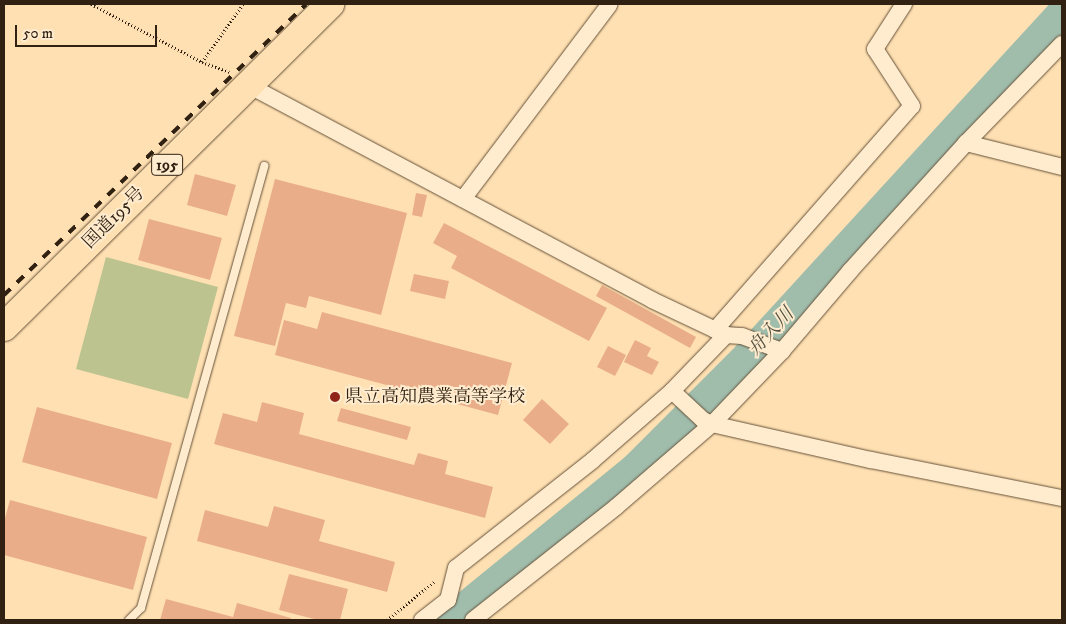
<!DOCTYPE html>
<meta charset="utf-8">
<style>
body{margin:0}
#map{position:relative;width:1066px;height:624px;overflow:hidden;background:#ffe0b2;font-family:"IM FELL DW Pica","Noto Serif JP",serif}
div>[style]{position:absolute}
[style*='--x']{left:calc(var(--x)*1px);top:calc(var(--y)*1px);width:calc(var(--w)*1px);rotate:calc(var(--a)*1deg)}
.green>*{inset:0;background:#bcc38f}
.river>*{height:34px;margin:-17px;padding:0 17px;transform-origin:17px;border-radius:17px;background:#a0bdac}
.building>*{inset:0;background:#e9ae89}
.path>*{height:3px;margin-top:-1.5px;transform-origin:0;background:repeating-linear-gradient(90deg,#312112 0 1px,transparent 0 3.5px)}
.roads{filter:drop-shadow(0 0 1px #64513a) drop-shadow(0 0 1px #64513a)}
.lane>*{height:8px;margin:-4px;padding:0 4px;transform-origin:4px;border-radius:4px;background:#ffebcd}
.street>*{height:16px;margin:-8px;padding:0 8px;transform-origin:8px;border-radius:8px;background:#ffebcd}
.highway>*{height:28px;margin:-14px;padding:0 14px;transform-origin:14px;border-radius:14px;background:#ffe0b2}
.rail>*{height:4px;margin-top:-2px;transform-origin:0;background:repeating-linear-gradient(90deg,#312112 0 9px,transparent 0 18px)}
.dots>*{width:14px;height:14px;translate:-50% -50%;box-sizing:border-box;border:2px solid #ffebcd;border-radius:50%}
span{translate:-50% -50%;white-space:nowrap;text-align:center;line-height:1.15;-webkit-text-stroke:4px #ffebcd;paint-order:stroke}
.shield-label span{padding:1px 4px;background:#ffebcd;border:1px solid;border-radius:4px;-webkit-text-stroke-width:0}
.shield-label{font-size:16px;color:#312112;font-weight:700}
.street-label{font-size:18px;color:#312112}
.poi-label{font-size:18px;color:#312112}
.left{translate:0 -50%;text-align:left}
.water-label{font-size:19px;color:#525040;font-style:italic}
.frame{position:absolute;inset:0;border:5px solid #312112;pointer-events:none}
.scale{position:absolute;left:15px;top:25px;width:142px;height:22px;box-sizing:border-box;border:2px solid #312112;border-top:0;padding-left:6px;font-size:15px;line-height:18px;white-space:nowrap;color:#312112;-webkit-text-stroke:4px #ffebcd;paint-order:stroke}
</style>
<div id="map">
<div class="green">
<div style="clip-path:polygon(106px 257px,218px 287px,188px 399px,76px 369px)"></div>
</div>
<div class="river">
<div style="--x:452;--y:620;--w:236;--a:-39.2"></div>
<div style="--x:635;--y:471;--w:161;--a:-45"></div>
<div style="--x:749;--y:357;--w:464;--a:-47.5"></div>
</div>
<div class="building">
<div style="clip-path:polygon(195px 174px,236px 185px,227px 216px,187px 205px)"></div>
<div style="clip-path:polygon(275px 179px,407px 213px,381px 315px,309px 296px,306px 308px,286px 303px,275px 346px,234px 336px)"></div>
<div style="clip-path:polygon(416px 193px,427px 195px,422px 217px,412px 215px)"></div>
<div style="clip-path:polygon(149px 219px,222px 238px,210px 280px,138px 260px)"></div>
<div style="clip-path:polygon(444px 223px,607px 308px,589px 341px,451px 268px,457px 256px,433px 243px)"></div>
<div style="clip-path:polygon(414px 274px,449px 281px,445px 299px,410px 291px)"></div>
<div style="clip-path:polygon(602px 285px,696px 337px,690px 348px,596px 296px)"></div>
<div style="clip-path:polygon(322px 312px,512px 363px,498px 415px,275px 355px,284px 320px,317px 329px)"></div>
<div style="clip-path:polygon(635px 340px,651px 348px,647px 356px,659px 362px,652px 375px,624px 362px)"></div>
<div style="clip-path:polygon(608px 346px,626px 355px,615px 376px,597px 367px)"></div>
<div style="clip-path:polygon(542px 399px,569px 424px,550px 444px,523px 420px)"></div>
<div style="clip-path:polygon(262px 402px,304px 413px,299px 434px,414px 465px,418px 453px,448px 461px,445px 474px,493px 487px,485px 518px,214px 444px,223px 413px,257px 422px)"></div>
<div style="clip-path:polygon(37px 407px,172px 443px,157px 499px,22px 462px)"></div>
<div style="clip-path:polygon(341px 408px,411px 427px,407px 440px,337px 421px)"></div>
<div style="clip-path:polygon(10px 500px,147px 537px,133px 590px,4px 555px,4px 522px)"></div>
<div style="clip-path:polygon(274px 506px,325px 520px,319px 541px,395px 562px,387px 592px,197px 541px,205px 510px,268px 527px)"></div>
<div style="clip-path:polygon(289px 574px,348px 589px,340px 620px,318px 620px,279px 610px)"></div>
<div style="clip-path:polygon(166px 599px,233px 617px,237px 603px,291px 618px,290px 620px,160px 620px)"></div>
</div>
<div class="path">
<div style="--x:91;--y:4;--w:125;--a:27.6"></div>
<div style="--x:202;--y:62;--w:29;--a:20"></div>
<div style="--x:202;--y:62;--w:71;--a:-54.7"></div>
<div style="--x:387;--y:620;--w:62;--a:-39.1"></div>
</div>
<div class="roads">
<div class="lane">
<div style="--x:129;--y:620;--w:17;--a:-45"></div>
<div style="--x:141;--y:608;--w:459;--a:-74.4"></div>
</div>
<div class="street">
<div style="--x:248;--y:85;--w:458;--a:28"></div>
<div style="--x:652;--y:300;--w:82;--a:25.3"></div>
<div style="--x:726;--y:335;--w:16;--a:4"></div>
<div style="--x:742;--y:336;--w:43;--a:20.6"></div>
<div style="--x:966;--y:143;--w:99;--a:14"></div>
<div style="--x:463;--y:199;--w:243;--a:-53"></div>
<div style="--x:715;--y:330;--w:298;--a:-48.7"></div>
<div style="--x:912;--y:106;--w:68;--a:-123"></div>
<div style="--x:875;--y:49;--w:54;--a:-57.2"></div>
<div style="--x:672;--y:391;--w:42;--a:43.1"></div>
<div style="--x:703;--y:420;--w:10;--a:24"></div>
<div style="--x:712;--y:424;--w:163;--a:12.8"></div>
<div style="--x:871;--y:460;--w:195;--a:11.3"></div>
<div style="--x:422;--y:620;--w:33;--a:-38"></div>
<div style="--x:448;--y:600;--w:33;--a:-76"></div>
<div style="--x:456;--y:568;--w:174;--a:-38.2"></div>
<div style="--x:593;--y:460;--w:105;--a:-41.1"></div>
<div style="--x:672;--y:391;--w:78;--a:-46"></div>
<div style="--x:473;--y:620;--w:182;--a:-38.3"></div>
<div style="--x:616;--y:507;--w:127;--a:-40.8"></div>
<div style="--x:712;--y:424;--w:101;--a:-46.2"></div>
<div style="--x:782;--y:351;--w:105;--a:-49.6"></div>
<div style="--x:850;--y:271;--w:173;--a:-47.8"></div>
<div style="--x:966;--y:143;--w:138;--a:-45.9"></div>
</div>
<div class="highway">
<div style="--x:4;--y:327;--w:459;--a:-44.7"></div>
</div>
</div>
<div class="rail">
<div style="--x:4;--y:295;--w:419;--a:-43.9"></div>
</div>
<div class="dots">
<div style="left:335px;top:397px;background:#8f2418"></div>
</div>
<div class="shield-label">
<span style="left:167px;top:165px">195</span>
</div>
<div class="street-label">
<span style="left:114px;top:218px;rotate:-45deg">国道195号</span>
</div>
<div class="poi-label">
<span class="left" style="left:345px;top:397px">県立高知農業高等学校</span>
</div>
<div class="water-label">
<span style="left:771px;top:332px;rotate:-47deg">舟入川</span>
</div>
<div class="frame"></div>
<div class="scale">50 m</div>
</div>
